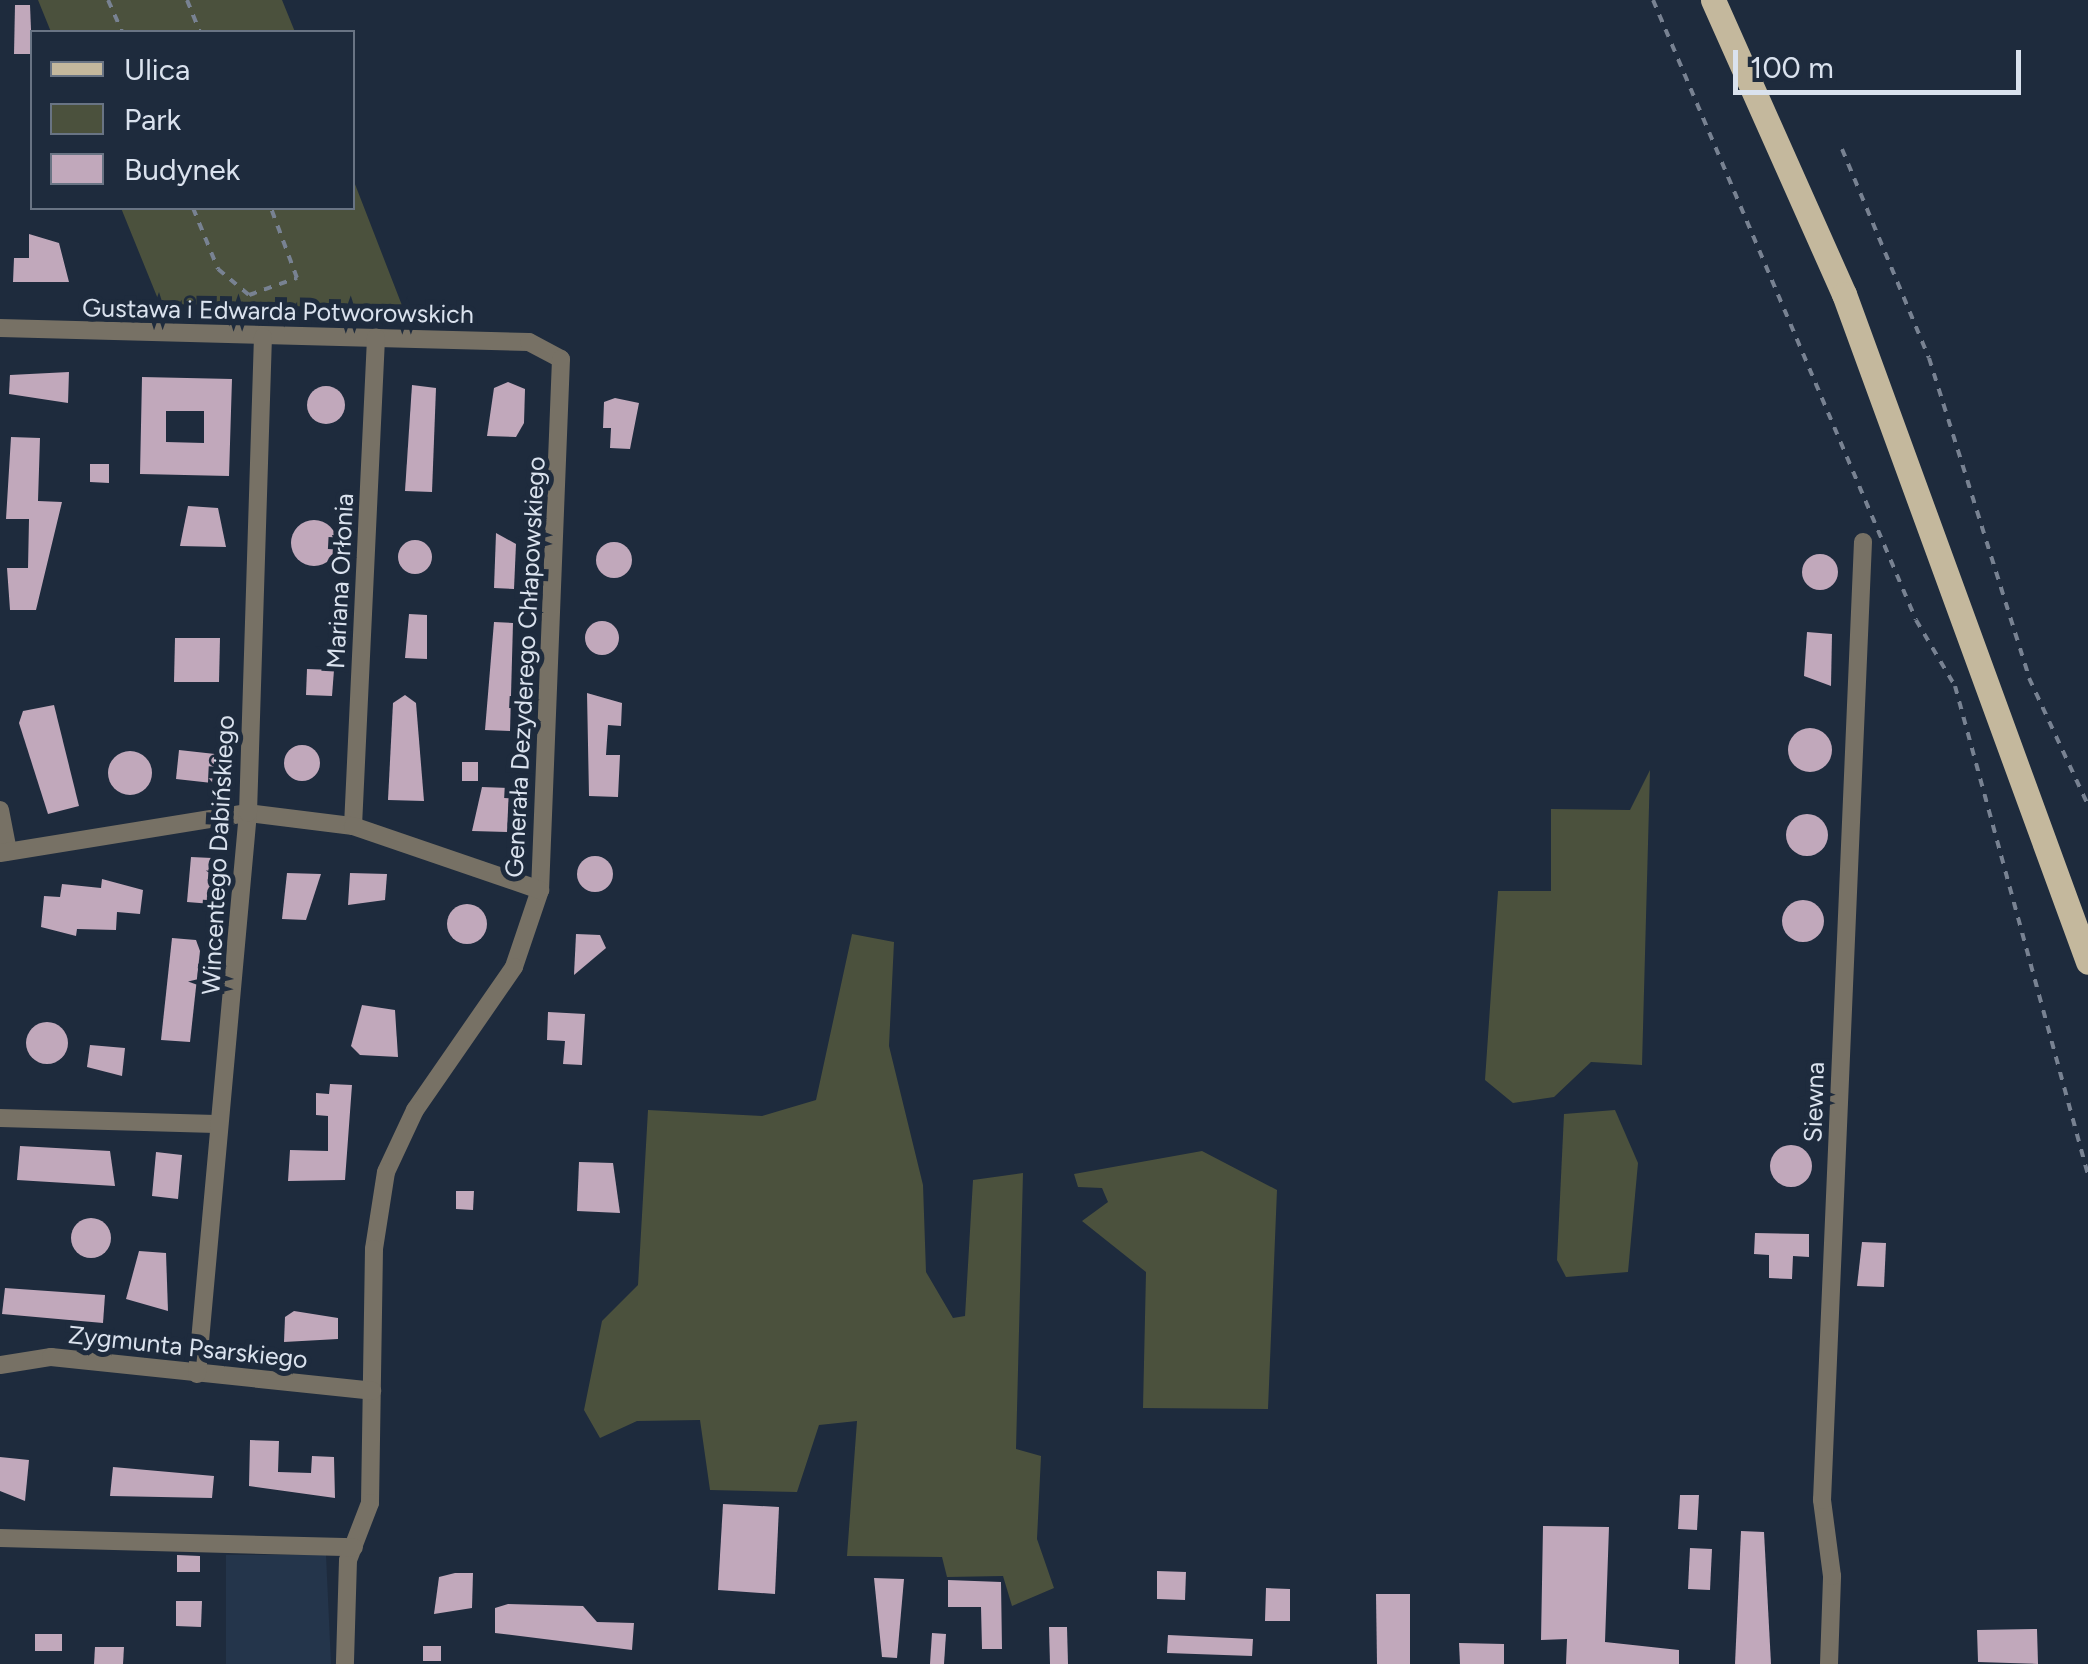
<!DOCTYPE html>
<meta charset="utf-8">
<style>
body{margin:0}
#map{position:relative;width:2088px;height:1664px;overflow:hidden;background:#1e2b3d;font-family:Figtree,sans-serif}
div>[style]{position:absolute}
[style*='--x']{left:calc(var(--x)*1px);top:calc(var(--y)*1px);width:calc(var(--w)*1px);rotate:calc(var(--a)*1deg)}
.built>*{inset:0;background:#24354b}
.green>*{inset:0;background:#4b513d}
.building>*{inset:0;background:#c1a8bb}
.round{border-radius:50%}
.path>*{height:4px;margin-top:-2px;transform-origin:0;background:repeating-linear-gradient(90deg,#788292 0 8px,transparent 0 16px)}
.minor>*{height:18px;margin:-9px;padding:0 9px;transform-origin:9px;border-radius:9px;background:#777165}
.primary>*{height:25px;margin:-12.5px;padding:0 12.5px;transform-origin:12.5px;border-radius:12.5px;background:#c4b89d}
span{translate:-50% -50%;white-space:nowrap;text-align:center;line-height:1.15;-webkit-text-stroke:10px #1e2b3d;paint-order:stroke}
.street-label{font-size:25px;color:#dae2ee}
.legend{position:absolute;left:30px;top:30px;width:325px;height:180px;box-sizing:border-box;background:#1e2b3d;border:2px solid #697484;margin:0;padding:12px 18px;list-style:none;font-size:30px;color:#dae2ee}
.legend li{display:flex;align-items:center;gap:20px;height:50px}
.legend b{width:50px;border:2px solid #697484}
.scale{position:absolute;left:1733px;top:50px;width:288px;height:45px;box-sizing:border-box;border:5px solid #dae2ee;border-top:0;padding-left:12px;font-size:30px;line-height:35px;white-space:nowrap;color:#dae2ee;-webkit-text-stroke:8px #1e2b3d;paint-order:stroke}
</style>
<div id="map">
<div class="built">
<div style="clip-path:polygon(226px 1555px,326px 1555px,331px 1664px,226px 1664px)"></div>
</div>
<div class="green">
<div style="clip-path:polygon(38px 0,282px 0,295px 32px,51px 32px)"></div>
<div style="clip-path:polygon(353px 179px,403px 308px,160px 304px,121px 208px,352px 208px)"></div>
<div style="clip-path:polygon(1650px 770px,1642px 1065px,1591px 1062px,1554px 1097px,1513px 1103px,1485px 1080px,1498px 891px,1551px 891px,1551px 809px,1630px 810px)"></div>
<div style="clip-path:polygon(852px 934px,894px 942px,889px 1046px,923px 1185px,926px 1272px,953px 1318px,965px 1316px,973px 1180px,1023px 1173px,1016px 1449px,1041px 1456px,1037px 1539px,1054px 1588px,1012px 1606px,1003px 1576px,947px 1577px,942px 1557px,847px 1556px,857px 1421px,819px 1425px,797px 1492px,710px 1490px,700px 1420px,637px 1421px,600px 1438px,584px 1410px,602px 1321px,638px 1285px,648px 1110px,762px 1116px,816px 1100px)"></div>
<div style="clip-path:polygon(1615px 1110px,1638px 1163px,1628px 1272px,1566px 1277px,1557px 1260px,1564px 1114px)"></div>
<div style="clip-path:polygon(1202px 1151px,1277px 1190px,1268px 1409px,1143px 1408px,1146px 1272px,1082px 1221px,1108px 1202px,1102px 1188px,1078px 1187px,1074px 1174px)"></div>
</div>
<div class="building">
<div style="clip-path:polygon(15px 5px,30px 5px,32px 54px,14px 54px)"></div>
<div style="clip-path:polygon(29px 234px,59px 243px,69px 282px,13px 282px,14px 258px,29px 258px)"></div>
<div style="clip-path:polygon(69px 372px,68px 403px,9px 394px,10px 375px)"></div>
<div style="clip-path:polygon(evenodd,142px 377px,232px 379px,229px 476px,140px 474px,142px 377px,166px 411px,204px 411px,204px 443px,166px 442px,166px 411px)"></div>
<div style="clip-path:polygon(508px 382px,525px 389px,524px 423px,516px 437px,487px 436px,494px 388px)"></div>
<div style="clip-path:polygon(412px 385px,436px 388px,432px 492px,405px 491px)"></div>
<div class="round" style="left:307px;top:386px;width:38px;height:38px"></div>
<div style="clip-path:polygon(615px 398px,639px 403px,630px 449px,610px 448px,611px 428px,603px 428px,604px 402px)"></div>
<div style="clip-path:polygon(11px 437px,40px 438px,38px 501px,62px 502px,36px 610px,10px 610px,7px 568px,28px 568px,29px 519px,6px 519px)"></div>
<div style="clip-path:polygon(90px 464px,109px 464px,109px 483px,90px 482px)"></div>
<div style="clip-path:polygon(188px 506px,218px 508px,226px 547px,180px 546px)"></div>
<div class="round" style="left:291px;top:520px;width:46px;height:46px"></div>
<div style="clip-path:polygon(496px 533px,516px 544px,514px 589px,494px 588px)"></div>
<div class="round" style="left:398px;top:540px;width:34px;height:34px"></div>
<div class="round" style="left:596px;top:542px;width:36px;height:36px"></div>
<div class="round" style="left:1802px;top:554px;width:36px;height:36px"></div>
<div style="clip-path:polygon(409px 614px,427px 615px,427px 659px,405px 658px)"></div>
<div class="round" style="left:585px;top:621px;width:34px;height:34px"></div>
<div style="clip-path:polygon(494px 622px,513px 623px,510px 731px,485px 730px)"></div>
<div style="clip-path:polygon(1807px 632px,1832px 634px,1831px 686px,1804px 676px)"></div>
<div style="clip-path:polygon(175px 638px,220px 638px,219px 682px,174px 682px)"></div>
<div style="clip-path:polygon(307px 669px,334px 670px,332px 696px,306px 695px)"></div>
<div style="clip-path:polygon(587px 693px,622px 703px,621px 726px,608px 725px,606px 755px,620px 755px,618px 797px,589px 796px)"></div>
<div style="clip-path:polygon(405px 695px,416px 703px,424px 801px,388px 800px,393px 703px)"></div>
<div style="clip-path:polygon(54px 705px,79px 806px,48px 814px,19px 723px,23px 711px)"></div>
<div class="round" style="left:1788px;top:728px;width:44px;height:44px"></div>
<div class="round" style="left:284px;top:745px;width:36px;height:36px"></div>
<div style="clip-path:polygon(179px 750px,215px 754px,212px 783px,176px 779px)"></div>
<div class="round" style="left:108px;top:751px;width:44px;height:44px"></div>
<div style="clip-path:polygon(462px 762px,478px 762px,478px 781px,462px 781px)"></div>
<div style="clip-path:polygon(482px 787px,509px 788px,507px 832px,472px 831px)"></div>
<div class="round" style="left:1786px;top:814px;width:42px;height:42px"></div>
<div class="round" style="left:577px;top:856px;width:36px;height:36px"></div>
<div style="clip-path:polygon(191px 857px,212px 858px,212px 904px,187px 902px)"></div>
<div style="clip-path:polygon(287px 873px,321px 874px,306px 920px,282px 919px)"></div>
<div style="clip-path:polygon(350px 873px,387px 874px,385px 900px,348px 905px)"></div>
<div style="clip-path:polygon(102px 879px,143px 890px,140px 914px,117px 912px,116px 930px,77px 929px,76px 936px,41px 927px,44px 896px,60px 897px,62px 884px,101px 888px)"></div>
<div class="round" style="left:1782px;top:900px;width:42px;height:42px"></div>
<div class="round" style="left:447px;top:904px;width:40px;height:40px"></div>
<div style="clip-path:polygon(576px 934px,600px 935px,606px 948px,574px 975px)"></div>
<div style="clip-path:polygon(172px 938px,196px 940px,200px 951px,190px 1042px,161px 1040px)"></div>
<div style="clip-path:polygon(362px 1005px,395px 1010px,398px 1057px,360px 1055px,351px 1046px)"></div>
<div style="clip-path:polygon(548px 1012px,585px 1014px,582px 1065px,563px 1064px,565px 1041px,547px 1040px)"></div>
<div class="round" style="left:26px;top:1022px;width:42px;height:42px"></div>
<div style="clip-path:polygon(90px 1045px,125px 1048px,122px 1076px,87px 1067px)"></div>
<div style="clip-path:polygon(330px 1084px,352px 1085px,345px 1180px,288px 1181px,290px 1150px,328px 1151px,328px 1116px,316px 1115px,316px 1093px,329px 1094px)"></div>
<div class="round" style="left:1770px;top:1145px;width:42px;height:42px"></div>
<div style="clip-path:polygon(20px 1146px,110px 1151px,115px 1186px,17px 1180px)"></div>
<div style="clip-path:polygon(156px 1152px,182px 1155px,178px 1199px,152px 1196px)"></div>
<div style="clip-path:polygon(579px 1162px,613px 1163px,620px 1213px,577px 1211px)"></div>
<div style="clip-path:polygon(456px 1191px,474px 1191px,473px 1210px,456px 1209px)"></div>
<div class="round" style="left:71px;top:1218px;width:40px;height:40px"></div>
<div style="clip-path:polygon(1755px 1233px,1809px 1234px,1809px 1257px,1793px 1256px,1792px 1279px,1769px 1278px,1769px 1255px,1754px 1254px)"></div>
<div style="clip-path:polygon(1862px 1242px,1886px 1243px,1884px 1287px,1857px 1286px)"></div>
<div style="clip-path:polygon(139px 1251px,166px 1253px,168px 1311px,126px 1299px)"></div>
<div style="clip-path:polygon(5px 1288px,105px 1295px,103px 1323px,2px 1314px)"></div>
<div style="clip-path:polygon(294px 1311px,338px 1318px,338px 1339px,284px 1342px,285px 1317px)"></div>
<div style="clip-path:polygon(250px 1440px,279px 1441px,278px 1472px,311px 1473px,312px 1456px,334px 1457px,335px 1498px,249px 1486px)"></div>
<div style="clip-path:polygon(0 1457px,29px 1460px,25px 1501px,0 1491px)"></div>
<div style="clip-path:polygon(113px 1467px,214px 1476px,212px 1498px,110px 1496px)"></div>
<div style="clip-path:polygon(1680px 1495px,1699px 1495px,1697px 1530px,1678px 1529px)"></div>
<div style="clip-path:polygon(723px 1504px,779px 1507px,775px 1594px,718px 1590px)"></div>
<div style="clip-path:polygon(1543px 1526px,1609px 1527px,1605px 1642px,1679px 1650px,1679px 1664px,1566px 1664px,1567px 1639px,1541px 1640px)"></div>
<div style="clip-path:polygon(1741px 1531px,1764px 1532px,1771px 1664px,1735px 1664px)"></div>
<div style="clip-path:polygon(1690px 1548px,1712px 1549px,1710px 1590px,1688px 1589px)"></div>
<div style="clip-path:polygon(177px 1555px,200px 1556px,200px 1572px,177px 1572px)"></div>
<div style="clip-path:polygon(1157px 1571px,1186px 1572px,1185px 1600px,1157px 1599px)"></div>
<div style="clip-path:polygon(455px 1573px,473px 1573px,472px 1608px,434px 1614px,439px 1577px)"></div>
<div style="clip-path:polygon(874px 1578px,904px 1579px,897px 1658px,882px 1657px)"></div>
<div style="clip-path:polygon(948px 1580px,1001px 1582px,1002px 1649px,982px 1649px,981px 1607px,948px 1607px)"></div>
<div style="clip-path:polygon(1266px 1588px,1290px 1589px,1290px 1621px,1265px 1621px)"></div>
<div style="clip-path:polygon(1376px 1594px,1410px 1594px,1410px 1664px,1377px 1664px)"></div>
<div style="clip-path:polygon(176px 1601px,202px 1601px,201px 1627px,176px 1626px)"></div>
<div style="clip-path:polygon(508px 1604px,583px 1606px,597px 1622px,634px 1623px,632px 1650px,495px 1633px,495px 1608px)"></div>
<div style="clip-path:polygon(1049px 1627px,1067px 1627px,1068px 1664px,1050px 1664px)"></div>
<div style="clip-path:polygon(2037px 1629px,2038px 1664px,1978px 1662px,1977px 1630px)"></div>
<div style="clip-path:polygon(932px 1633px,946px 1634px,944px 1664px,930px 1664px)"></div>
<div style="clip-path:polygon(35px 1634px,62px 1634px,62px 1651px,35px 1651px)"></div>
<div style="clip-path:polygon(1168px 1635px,1253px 1639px,1252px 1656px,1167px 1653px)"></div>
<div style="clip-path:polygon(1459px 1643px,1504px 1644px,1504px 1664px,1460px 1664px)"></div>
<div style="clip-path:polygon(423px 1646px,441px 1646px,441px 1661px,423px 1661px)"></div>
<div style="clip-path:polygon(95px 1647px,124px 1647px,123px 1664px,94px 1664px)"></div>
</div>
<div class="path">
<div style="--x:108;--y:0;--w:35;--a:66"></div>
<div style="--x:187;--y:0;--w:35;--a:68"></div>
<div style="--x:1653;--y:0;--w:673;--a:67.01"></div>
<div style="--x:1916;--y:620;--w:77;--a:59.4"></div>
<div style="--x:1955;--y:686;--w:507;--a:74.78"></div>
<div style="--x:1842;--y:149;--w:226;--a:67.4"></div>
<div style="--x:1929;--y:358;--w:335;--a:72.6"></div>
<div style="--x:2029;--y:678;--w:140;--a:65.1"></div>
<div style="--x:193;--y:208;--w:66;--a:67.7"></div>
<div style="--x:218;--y:269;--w:40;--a:40"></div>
<div style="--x:249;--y:295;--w:51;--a:-19.5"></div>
<div style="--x:297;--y:278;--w:75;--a:-110.4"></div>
</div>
<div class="minor">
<div style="--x:0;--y:328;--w:529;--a:1.52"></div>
<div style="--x:529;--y:342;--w:36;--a:28"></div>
<div style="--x:561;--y:359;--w:531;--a:92.26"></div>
<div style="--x:540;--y:890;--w:81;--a:108.7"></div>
<div style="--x:514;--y:967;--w:174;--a:124.7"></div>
<div style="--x:415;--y:1110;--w:68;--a:115.1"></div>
<div style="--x:386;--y:1172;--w:78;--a:98.9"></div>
<div style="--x:374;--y:1249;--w:254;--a:90.9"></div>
<div style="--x:370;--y:1503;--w:61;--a:111.1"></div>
<div style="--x:348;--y:1560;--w:104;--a:91.7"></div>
<div style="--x:0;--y:810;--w:42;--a:79"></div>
<div style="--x:353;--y:826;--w:489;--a:-87.3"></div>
<div style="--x:0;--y:853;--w:251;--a:-9.2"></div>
<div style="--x:248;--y:813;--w:106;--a:7.1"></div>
<div style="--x:353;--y:826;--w:198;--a:18.9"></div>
<div style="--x:0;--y:1118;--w:216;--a:1.6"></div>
<div style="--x:0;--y:1365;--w:52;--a:-8.9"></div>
<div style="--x:51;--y:1357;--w:323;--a:6"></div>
<div style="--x:197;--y:1374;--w:563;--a:-84.81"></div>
<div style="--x:248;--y:813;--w:476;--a:-88.2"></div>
<div style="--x:0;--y:1538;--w:354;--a:1.5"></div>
<div style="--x:1829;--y:1664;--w:88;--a:-88"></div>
<div style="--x:1832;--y:1576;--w:77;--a:-97.5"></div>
<div style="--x:1822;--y:1500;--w:959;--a:-87.55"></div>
</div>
<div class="primary">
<div style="--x:1713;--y:0;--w:322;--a:66"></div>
<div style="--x:1844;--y:294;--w:711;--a:69.93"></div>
</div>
<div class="street-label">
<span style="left:278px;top:311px;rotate:1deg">Gustawa i Edwarda Potworowskich</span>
<span style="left:340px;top:581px;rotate:-87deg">Mariana Orłonia</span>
<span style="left:525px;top:667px;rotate:-87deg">Generała Dezyderego Chłapowskiego</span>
<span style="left:218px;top:855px;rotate:-87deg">Wincentego Dabińskiego</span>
<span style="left:1814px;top:1102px;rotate:-88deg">Siewna</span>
<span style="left:188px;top:1347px;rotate:6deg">Zygmunta Psarskiego</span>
</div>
<ul class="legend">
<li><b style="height:12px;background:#c4b89d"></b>Ulica</li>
<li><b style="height:28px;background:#4b513d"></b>Park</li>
<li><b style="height:28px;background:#c1a8bb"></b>Budynek</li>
</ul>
<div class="scale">100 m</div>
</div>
